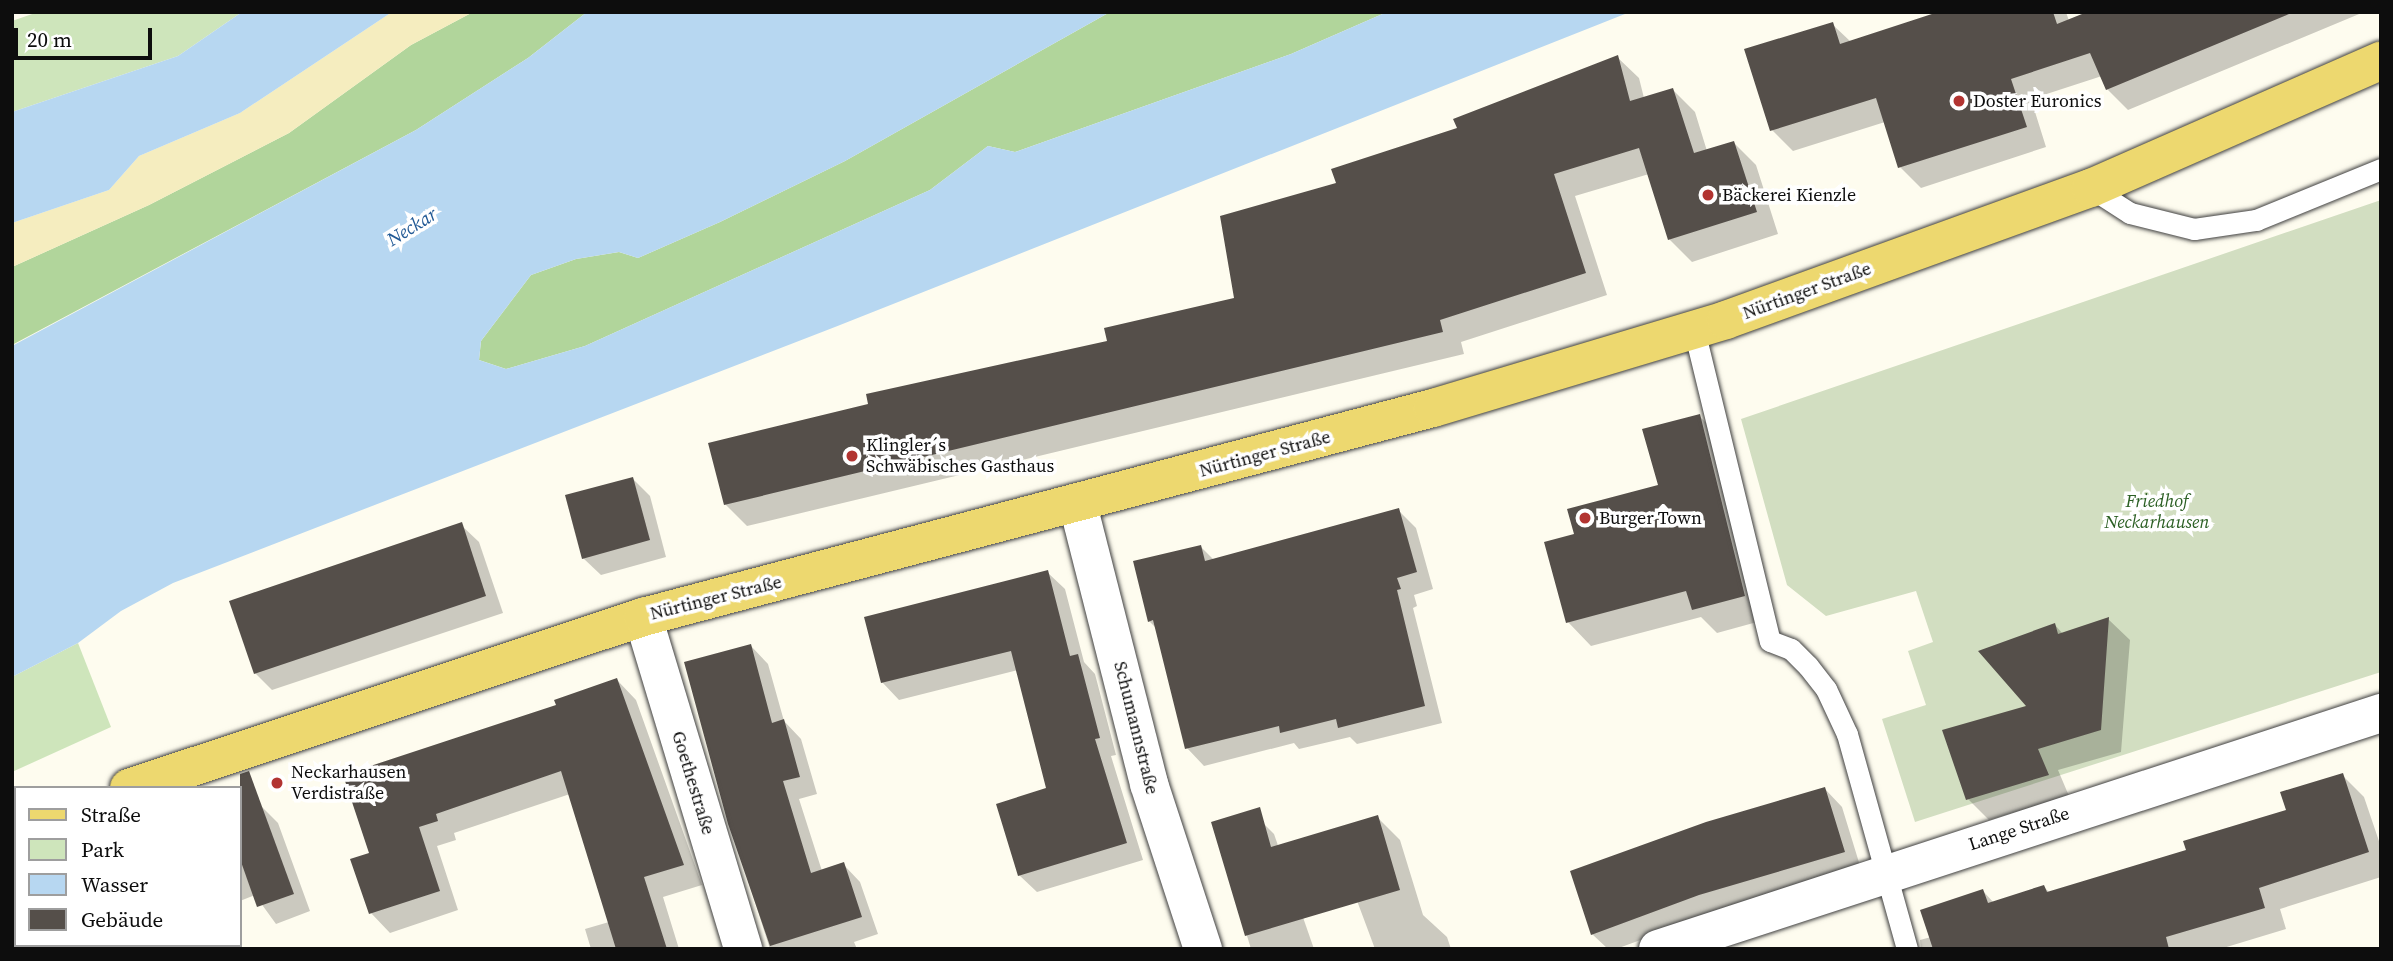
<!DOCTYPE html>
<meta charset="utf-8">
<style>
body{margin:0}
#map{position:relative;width:2393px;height:961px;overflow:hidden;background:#fefcef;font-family:"Source Serif 4",serif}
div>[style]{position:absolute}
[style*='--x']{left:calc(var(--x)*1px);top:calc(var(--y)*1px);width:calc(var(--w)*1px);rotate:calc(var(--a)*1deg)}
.green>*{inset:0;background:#cee5bb}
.forest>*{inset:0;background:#b1d59b}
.sand>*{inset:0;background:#f5edbf}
.cemetery>*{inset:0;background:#d2dec1}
.water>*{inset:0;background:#b7d7f1}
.shadow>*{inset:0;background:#0003}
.building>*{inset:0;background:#554f4a}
.roads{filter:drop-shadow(0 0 2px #404040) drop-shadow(0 0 2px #404040)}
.lane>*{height:21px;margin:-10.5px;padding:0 10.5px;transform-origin:10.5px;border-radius:10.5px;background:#fff}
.street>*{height:38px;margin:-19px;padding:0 19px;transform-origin:19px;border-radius:19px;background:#fff}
.primary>*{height:38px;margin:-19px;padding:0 19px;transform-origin:19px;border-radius:19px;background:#edd86f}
.dots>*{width:19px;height:19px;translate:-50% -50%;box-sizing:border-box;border:4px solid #fff;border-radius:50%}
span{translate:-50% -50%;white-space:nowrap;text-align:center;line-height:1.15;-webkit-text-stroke:7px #fff;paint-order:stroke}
.poi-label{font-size:18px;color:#0d0d0d}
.left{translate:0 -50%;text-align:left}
.street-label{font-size:18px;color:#0d0d0d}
.park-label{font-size:18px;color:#2b5f23;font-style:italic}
.water-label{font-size:19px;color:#215995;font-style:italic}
.frame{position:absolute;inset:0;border:14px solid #0d0d0d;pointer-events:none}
.legend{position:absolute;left:14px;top:786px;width:228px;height:161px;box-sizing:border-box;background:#fff;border:2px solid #9e9e9e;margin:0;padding:9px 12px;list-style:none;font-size:21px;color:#0d0d0d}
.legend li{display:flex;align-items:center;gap:14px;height:35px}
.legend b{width:35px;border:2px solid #9e9e9e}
.scale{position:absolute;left:14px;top:28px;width:138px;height:32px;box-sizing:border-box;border:4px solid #0d0d0d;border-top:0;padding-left:9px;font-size:21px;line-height:24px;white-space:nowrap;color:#0d0d0d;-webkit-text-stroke:5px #fff;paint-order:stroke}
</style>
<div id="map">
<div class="green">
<div style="clip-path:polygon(38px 12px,242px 12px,178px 56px,12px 112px,12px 21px)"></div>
<div style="clip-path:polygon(78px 643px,111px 727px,12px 772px,12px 677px)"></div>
</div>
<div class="forest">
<div style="clip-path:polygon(473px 12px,587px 12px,528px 58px,416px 130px,12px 345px,12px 267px,149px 205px,289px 133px,411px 45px)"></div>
<div style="clip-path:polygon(1110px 12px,1387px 12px,1291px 54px,1015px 152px,988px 146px,930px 190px,585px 346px,506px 369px,479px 360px,481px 341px,531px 275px,576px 259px,619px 252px,638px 258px,720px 222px,845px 161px)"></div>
</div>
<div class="sand">
<div style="clip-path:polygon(392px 12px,473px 12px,411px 45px,289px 133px,149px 205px,12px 267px,12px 223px,109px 190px,139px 156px,240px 113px)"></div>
</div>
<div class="cemetery">
<div style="clip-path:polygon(2381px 200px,2381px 672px,1915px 822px,1882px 719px,1926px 705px,1908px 651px,1933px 642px,1916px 591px,1826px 616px,1787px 585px,1741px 419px)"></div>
</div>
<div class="water">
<div style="clip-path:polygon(242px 12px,392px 12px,240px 113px,139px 156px,109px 190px,12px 223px,12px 112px,178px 56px)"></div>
<div style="clip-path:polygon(587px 12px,1110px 12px,845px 161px,720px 222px,638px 258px,619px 252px,576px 259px,531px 275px,481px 341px,479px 360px,506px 369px,585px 346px,930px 190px,988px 146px,1015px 152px,1291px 54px,1387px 12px,1630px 12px,835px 327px,173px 583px,121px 611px,78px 643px,12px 677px,12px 346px,416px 130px,528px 58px)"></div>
</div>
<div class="shadow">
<div style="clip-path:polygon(1944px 12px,2066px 12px,2069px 21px,2092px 12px,2364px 12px,2128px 110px,2107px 89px,2102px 76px,2031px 99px,2046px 147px,1921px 188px,1900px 167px,1885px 122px,1793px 151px,1772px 130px,1832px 24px,1851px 42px)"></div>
<div style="clip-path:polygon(1617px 57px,1639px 78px,1644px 98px,1673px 90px,1695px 112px,1707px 151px,1734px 143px,1756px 165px,1778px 234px,1692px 262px,1670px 240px,1649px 174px,1575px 196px,1607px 295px,1461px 342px,1464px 354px,747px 526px,725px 504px,870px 405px,1109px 342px,1236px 299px,1338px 185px)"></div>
<div style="clip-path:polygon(1699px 416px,1723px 439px,1768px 619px,1717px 633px,1701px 617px,1591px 646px,1568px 622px,1576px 536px,1660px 486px)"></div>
<div style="clip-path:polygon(633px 479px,650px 496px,666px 557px,601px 575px,583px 558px)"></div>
<div style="clip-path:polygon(1398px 510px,1416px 528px,1433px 589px,1414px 595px,1417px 606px,1413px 608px,1442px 723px,1357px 744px,1350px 737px,1299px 749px,1294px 743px,1204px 766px,1187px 748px,1157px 629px,1149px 621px,1201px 547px,1214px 560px)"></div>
<div style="clip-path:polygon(461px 525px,479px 542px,503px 613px,272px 690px,255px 673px)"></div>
<div style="clip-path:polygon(1047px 572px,1065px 589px,1084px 662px,1095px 674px,1116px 755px,1111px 756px,1143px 860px,1037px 892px,1019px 875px,1049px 789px,1018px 670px,899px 700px,882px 682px)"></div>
<div style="clip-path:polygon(2108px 619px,2130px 640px,2121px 752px,2058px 770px,2069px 796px,1989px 820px,1968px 799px,2029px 707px,2055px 625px,2063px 634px)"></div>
<div style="clip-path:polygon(751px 646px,768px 664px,784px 721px,801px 739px,817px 794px,799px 799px,822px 871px,843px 864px,860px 882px,878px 934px,854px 942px,857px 949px,770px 949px,738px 849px)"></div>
<div style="clip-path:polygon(617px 680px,636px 700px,702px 885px,663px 897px,679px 949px,591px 949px,585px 929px,609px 922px,570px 794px,454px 833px,456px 840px,437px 846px,458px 910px,390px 933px,371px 913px,371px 854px,558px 706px)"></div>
<div style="clip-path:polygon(2342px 775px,2364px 797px,2381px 847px,2381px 877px,2280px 909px,2286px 929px,2220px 949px,1921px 949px,1920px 940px,1931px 937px,1983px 891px,1994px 903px,2044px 887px,2050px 893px,2188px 851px,2288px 812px)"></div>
<div style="clip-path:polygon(1825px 789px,1842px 807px,1861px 869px,1717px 912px,1616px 949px,1608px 949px,1592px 934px)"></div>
<div style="clip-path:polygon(261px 806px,278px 823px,310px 911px,276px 924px,255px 895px,240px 901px,240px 813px)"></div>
<div style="clip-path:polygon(1252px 812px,1274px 834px,1314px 949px,1251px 949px,1213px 823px)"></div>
<div style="clip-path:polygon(1377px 817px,1400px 840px,1423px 915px,1447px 937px,1451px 949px,1375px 949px,1331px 831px)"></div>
<div style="clip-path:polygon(94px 945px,168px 945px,169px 949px,96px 949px)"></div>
</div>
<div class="building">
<div style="clip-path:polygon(1938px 12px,2053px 12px,2057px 24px,2087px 12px,2289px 14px,2106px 90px,2090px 53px,2011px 79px,2027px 127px,1898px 168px,1876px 98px,1770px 131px,1744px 49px,1833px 22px,1840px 44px)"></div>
<div style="clip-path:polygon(1618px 55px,1630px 101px,1673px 88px,1694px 153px,1734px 141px,1757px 212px,1668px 240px,1639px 148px,1554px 174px,1586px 273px,1440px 320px,1443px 332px,724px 505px,708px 443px,868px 404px,866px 394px,1107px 341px,1104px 328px,1234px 298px,1220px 216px,1336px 183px,1331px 169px,1457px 128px,1453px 119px)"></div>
<div style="clip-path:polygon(1700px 414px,1745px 596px,1692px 610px,1686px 591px,1566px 623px,1544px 542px,1574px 534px,1567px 509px,1658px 485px,1642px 429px)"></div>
<div style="clip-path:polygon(633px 477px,650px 540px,582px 559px,565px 495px)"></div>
<div style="clip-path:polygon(1399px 508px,1417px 572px,1397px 578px,1401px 589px,1397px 590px,1425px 706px,1338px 728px,1336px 719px,1280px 733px,1279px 726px,1185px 749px,1153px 620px,1148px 622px,1133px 561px,1201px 545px,1205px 561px)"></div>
<div style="clip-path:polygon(462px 522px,486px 596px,254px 674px,229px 601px)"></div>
<div style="clip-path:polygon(1048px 570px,1070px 656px,1078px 654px,1100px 738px,1095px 739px,1127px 843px,1018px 876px,996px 804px,1046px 788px,1011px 651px,881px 683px,864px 617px)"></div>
<div style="clip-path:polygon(2109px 617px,2101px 730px,2038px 749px,2049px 775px,1966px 800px,1942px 730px,2026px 706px,1978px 651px,2055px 623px,2058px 634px)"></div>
<div style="clip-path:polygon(751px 644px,772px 723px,784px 719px,800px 777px,783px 781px,811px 873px,844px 862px,862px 917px,770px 946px,728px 824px,684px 662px)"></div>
<div style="clip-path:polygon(617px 678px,684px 865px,644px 877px,667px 949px,616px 949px,561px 771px,436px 814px,438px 821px,419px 827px,440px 891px,369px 914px,350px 859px,369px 853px,343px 775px,556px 705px,554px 700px)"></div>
<div style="clip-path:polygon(249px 771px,294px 894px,257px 907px,240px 859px,240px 774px)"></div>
<div style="clip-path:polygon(2343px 773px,2369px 852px,2259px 888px,2265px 908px,2166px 937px,2169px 949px,1933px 949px,1920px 910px,1983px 889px,1988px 903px,2044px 885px,2047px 892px,2186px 850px,2183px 841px,2286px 810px,2280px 792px)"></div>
<div style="clip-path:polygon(1825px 787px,1845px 852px,1699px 895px,1591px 935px,1570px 871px,1706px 822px)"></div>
<div style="clip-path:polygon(1260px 807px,1271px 847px,1378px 815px,1400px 890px,1245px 936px,1211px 822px)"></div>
</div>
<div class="roads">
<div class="lane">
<div style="--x:2091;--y:188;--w:46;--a:32.7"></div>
<div style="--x:2130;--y:213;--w:66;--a:14"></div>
<div style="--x:2194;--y:229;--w:63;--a:-8.3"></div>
<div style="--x:2256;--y:220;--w:135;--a:-22.2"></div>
<div style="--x:1694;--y:330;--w:320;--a:76.3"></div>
<div style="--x:1770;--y:641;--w:22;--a:21"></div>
<div style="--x:1791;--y:649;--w:24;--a:45"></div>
<div style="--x:1808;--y:666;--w:29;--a:52"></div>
<div style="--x:1826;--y:689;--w:50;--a:65"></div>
<div style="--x:1847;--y:734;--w:223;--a:74.4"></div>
</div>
<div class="street">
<div style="--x:1078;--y:505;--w:288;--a:75.7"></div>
<div style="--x:1149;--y:784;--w:174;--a:71.9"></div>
<div style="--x:643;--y:617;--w:347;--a:73.2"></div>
<div style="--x:188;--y:945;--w:4;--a:63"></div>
<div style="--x:1658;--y:949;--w:761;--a:-18.08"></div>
</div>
<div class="primary">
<div style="--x:129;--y:788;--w:542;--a:-18.4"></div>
<div style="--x:643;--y:617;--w:817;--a:-14.82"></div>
<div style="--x:1433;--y:408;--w:306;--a:-16.7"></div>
<div style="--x:1726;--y:320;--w:388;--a:-19.9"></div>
<div style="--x:2091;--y:188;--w:317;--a:-23.7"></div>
<div style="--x:12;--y:834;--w:4;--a:-14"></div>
</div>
</div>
<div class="dots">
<div style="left:1959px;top:101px;background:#b23431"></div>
<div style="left:1708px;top:195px;background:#b23431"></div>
<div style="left:852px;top:456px;background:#b23431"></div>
<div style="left:1585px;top:518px;background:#b23431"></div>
<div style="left:277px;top:783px;background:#b23431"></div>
</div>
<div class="poi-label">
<span class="left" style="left:1973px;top:101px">Doster Euronics</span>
<span class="left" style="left:1722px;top:195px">Bäckerei Kienzle</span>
<span class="left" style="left:866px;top:456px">Klingler´s<br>Schwäbisches Gasthaus</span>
<span class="left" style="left:1599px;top:518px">Burger Town</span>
<span class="left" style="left:291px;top:783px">Neckarhausen<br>Verdistraße</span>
</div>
<div class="street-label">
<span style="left:1807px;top:291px;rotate:-20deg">Nürtinger Straße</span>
<span style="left:1265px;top:454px;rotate:-15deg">Nürtinger Straße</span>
<span style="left:716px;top:598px;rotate:-14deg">Nürtinger Straße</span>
<span style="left:1136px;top:728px;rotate:76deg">Schumannstraße</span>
<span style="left:693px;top:783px;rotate:73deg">Goethestraße</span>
<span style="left:2019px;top:829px;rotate:-18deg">Lange Straße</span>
</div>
<div class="park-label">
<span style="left:2157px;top:512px">Friedhof<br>Neckarhausen</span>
</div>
<div class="water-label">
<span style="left:412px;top:227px;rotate:-32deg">Neckar</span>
</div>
<div class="frame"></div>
<ul class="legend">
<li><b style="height:9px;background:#edd86f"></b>Straße</li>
<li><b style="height:19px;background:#cee5bb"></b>Park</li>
<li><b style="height:19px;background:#b7d7f1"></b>Wasser</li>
<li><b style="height:19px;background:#554f4a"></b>Gebäude</li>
</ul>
<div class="scale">20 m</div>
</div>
